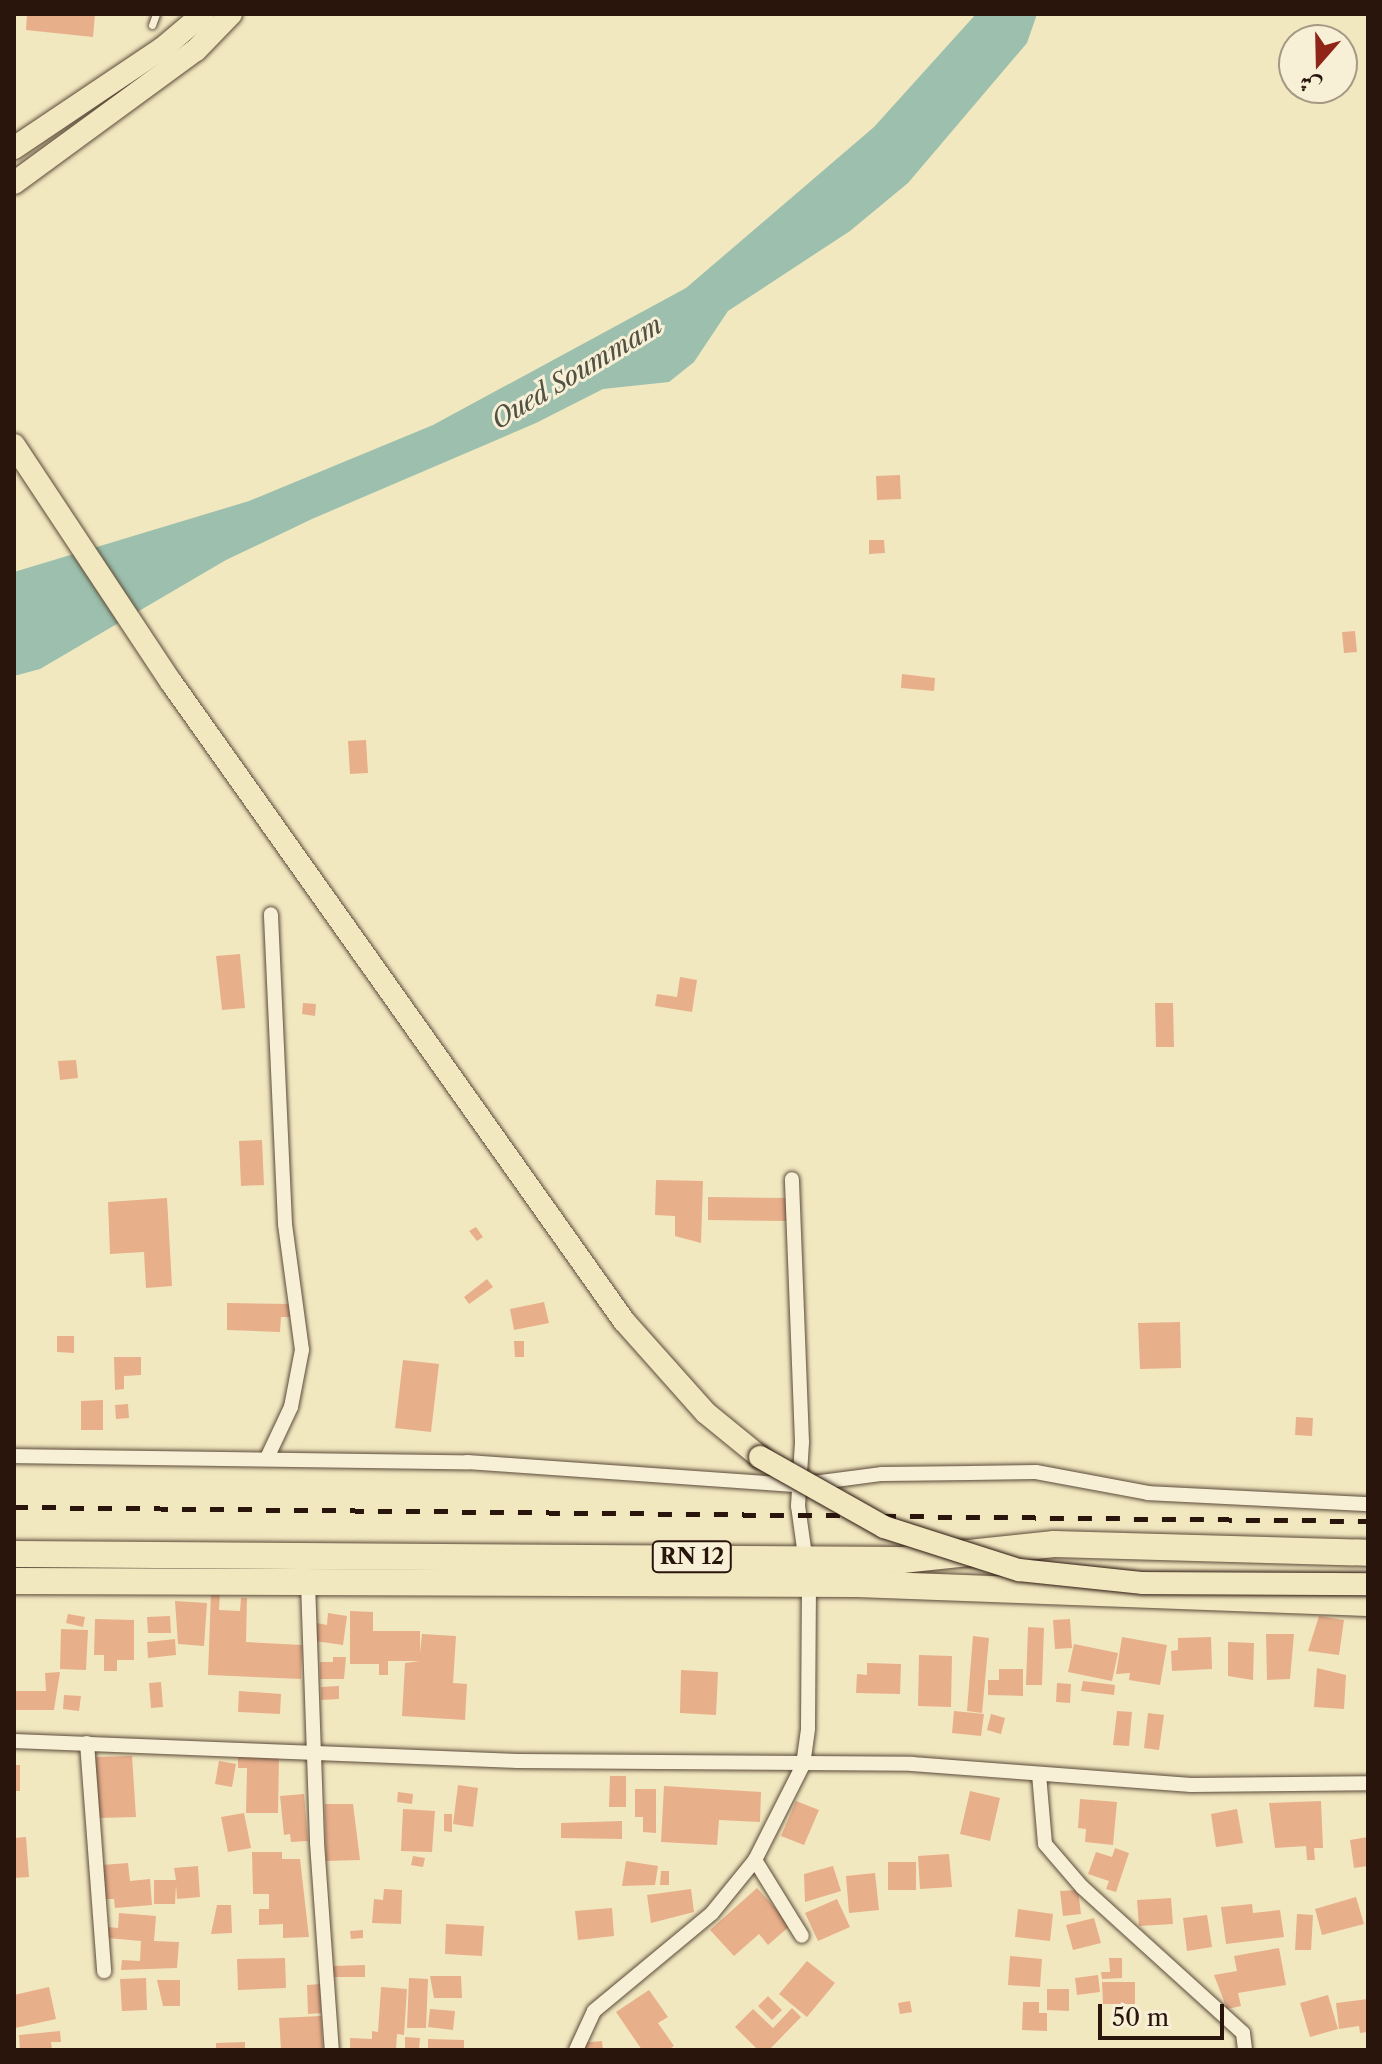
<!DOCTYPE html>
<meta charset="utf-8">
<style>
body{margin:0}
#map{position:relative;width:1382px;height:2064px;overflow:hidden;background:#f2e8c0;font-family:"Libre Caslon Text",Amiri,serif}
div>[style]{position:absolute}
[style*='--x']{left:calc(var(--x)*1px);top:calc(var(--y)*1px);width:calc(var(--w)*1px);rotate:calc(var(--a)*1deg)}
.water>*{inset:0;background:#9cc0ad}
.building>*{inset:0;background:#e8af8b}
.roads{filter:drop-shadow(0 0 2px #5b4a39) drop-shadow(0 0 2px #5b4a39)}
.lane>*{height:7px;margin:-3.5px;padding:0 3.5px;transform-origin:3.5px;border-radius:3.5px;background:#f7f0d6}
.street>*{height:14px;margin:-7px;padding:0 7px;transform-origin:7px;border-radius:7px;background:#f7f0d6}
.primary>*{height:22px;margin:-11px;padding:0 11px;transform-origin:11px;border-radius:11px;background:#f2e8c0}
.highway>*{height:26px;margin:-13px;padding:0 13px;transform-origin:13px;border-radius:13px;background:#f2e8c0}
.rail>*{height:5px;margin-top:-2.5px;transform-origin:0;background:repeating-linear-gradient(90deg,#29150c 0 14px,transparent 0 28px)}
.bridges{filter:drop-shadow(0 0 2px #29150c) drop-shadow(0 0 2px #29150c)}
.primary-bridge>*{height:22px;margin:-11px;padding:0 11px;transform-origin:11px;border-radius:11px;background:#f2e8c0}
span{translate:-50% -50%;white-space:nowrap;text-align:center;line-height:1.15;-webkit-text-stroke:6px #f7f0d6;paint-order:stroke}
.shield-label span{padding:2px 6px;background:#f7f0d6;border:2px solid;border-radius:6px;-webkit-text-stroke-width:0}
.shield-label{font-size:22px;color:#29150c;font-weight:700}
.water-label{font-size:26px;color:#515144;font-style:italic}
.frame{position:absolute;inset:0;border:16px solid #29150c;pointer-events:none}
.north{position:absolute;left:1278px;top:24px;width:80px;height:80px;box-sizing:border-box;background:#f7f0d6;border:2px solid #a59885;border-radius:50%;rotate:200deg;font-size:22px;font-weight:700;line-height:32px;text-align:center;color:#29150c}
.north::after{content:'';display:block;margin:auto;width:28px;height:36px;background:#8f2418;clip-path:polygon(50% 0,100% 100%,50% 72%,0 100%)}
.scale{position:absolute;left:1098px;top:2004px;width:126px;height:36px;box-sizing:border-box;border:4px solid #29150c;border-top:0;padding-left:10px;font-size:24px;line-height:28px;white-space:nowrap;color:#29150c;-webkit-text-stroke:6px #f7f0d6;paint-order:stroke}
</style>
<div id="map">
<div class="water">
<div style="clip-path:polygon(976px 14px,1037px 14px,1027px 43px,908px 183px,850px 231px,728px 311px,694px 362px,669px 382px,603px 389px,536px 423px,312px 519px,226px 560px,40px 669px,14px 676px,14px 572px,249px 501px,433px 425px,686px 288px,874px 127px)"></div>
</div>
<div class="building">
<div style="clip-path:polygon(27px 14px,95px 14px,93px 37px,26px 30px)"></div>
<div style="clip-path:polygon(900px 475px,901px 499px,877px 500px,876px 476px)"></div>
<div style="clip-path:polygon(869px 540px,884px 540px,885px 553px,869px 554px)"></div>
<div style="clip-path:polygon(1355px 631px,1357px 652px,1344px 653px,1342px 632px)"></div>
<div style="clip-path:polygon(902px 674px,935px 678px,934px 691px,901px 688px)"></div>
<div style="clip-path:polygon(366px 740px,368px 773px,350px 774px,348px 741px)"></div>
<div style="clip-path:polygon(240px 954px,245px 1008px,222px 1010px,216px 956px)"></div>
<div style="clip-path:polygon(680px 977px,697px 980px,692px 1012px,655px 1006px,657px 994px,677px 997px)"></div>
<div style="clip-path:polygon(303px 1003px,316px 1004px,315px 1016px,302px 1014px)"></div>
<div style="clip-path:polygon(1155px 1003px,1173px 1003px,1174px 1047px,1156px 1047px)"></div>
<div style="clip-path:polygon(76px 1060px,78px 1078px,60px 1080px,58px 1061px)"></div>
<div style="clip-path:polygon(262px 1140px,264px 1185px,241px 1186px,239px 1141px)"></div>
<div style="clip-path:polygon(656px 1180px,703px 1181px,701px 1243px,675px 1236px,675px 1216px,655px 1215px)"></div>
<div style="clip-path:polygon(708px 1197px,792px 1198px,792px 1221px,708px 1220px)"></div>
<div style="clip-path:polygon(167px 1198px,172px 1286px,146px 1288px,144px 1252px,110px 1254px,108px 1202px)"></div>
<div style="clip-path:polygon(476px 1227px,483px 1237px,477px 1241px,469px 1231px)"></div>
<div style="clip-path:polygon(487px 1279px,493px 1287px,469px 1304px,464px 1297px)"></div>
<div style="clip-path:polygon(544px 1302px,549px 1323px,514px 1330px,510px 1309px)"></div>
<div style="clip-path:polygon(227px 1303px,292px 1304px,291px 1317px,281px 1317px,280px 1332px,227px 1330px)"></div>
<div style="clip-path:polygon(1180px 1322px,1181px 1368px,1140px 1369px,1138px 1323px)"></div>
<div style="clip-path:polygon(57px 1336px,74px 1336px,74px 1353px,57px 1352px)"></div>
<div style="clip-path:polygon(514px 1341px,524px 1341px,524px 1357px,515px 1357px)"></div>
<div style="clip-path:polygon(114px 1357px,141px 1357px,141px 1375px,124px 1376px,124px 1389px,115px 1390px)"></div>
<div style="clip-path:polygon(403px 1360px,439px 1364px,431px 1432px,395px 1428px)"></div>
<div style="clip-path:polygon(103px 1400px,103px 1430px,81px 1430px,81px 1401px)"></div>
<div style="clip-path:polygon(128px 1404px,129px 1418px,116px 1419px,115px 1405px)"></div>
<div style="clip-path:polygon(1296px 1417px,1313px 1418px,1312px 1436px,1295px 1435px)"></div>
<div style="clip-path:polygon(211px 1592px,220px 1592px,219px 1610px,240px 1611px,241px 1598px,247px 1598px,246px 1642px,302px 1645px,301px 1679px,208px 1675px)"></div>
<div style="clip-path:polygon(175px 1601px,207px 1603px,204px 1646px,178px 1644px)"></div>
<div style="clip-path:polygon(350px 1611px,373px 1612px,373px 1631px,420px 1631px,420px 1653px,422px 1634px,456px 1636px,453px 1683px,467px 1684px,465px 1720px,402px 1716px,405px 1663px,420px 1661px,388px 1661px,388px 1675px,379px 1675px,379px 1664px,350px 1664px)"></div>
<div style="clip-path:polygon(328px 1613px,347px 1616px,343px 1645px,315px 1641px,317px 1623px,327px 1625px)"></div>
<div style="clip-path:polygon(68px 1614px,85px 1617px,83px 1627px,66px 1623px)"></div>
<div style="clip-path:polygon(170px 1616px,171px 1633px,148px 1633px,147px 1617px)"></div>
<div style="clip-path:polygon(1319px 1616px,1344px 1620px,1339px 1655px,1308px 1651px)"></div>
<div style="clip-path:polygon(95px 1619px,134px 1620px,134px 1660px,117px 1660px,117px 1671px,104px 1671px,104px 1655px,94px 1655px)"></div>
<div style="clip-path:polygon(1070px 1619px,1072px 1648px,1055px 1649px,1053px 1620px)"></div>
<div style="clip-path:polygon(1028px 1627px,1044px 1628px,1042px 1685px,1026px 1685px)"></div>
<div style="clip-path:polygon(61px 1629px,88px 1630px,86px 1670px,60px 1669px)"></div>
<div style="clip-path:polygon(1266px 1634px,1294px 1634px,1290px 1679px,1267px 1680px)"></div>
<div style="clip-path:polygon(973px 1636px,989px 1638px,982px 1713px,967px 1711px)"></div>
<div style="clip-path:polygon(1122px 1637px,1167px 1645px,1160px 1685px,1129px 1680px,1130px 1673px,1116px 1674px)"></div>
<div style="clip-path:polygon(1211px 1637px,1212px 1669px,1172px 1671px,1171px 1651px,1178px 1650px,1178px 1638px)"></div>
<div style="clip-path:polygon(175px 1639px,176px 1655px,148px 1658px,147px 1642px)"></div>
<div style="clip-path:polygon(1228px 1642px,1254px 1643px,1253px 1680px,1228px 1676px)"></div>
<div style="clip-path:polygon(1074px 1644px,1118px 1653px,1112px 1681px,1068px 1672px)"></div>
<div style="clip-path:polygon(919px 1655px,952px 1656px,951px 1707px,918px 1706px)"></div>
<div style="clip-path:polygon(333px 1657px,346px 1657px,344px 1679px,320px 1679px,320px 1662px,333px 1662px)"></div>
<div style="clip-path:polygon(867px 1663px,901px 1664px,900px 1694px,856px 1693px,857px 1674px,867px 1675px)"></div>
<div style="clip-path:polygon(1317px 1668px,1346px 1675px,1344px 1709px,1314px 1707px)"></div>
<div style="clip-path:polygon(999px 1669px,1023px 1669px,1023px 1696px,988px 1695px,988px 1680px,999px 1680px)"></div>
<div style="clip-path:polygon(681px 1670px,718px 1672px,716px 1715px,680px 1713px)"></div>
<div style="clip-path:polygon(60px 1672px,54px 1710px,14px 1710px,14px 1691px,46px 1691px,45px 1673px)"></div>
<div style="clip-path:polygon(1083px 1681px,1115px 1685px,1114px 1695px,1081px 1691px)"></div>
<div style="clip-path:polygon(161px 1682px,163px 1707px,151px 1708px,149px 1683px)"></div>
<div style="clip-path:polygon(1057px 1683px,1071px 1684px,1070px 1703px,1056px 1702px)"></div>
<div style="clip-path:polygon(339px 1686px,339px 1699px,321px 1700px,321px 1687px)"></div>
<div style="clip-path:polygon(239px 1691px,281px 1694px,280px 1714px,238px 1712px)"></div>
<div style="clip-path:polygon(64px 1695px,81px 1696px,79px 1711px,63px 1709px)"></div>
<div style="clip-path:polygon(954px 1711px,984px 1714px,981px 1736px,952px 1733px)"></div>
<div style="clip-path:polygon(1117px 1711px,1132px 1712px,1129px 1746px,1113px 1745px)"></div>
<div style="clip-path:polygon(1148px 1713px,1164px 1715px,1159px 1750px,1144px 1748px)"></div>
<div style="clip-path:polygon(991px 1714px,1005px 1718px,1001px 1734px,987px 1730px)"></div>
<div style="clip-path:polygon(132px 1756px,136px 1817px,98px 1818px,95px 1757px)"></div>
<div style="clip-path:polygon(238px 1756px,279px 1757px,278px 1813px,246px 1813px,247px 1768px,238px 1768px)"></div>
<div style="clip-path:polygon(219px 1761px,236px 1764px,232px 1787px,215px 1784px)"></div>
<div style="clip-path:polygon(14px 1765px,20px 1765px,20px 1791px,14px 1791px)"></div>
<div style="clip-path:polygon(610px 1776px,626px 1776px,626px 1807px,609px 1807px)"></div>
<div style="clip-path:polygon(458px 1785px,478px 1788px,473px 1827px,453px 1824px)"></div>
<div style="clip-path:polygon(664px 1786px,761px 1792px,760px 1822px,719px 1820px,717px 1845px,661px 1842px)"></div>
<div style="clip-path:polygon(635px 1789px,656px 1789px,656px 1833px,643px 1832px,643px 1817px,635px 1817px)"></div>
<div style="clip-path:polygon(970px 1791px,1000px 1798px,990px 1841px,960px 1834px)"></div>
<div style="clip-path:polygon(398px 1792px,413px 1794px,412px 1804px,397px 1802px)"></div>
<div style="clip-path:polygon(304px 1794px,308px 1841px,291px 1842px,290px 1834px,284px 1835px,280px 1796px)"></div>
<div style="clip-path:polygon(1080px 1799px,1117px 1802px,1113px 1845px,1085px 1842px,1086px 1829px,1078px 1828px)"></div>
<div style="clip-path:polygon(796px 1801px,819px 1810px,804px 1845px,781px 1836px)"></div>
<div style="clip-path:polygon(1321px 1801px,1323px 1848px,1314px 1848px,1315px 1860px,1307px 1860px,1306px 1846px,1275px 1848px,1269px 1803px)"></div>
<div style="clip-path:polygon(325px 1804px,353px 1804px,360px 1860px,326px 1861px)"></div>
<div style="clip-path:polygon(403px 1809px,435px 1811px,432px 1852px,401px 1851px)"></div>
<div style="clip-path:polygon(1237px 1809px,1243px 1843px,1216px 1847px,1211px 1814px)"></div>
<div style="clip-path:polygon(244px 1813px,251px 1848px,228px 1852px,221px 1817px)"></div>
<div style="clip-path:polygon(444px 1814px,452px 1814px,452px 1832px,444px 1831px)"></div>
<div style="clip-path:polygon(622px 1821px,622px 1839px,561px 1838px,561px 1823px)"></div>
<div style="clip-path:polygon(26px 1837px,29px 1877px,14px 1878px,14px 1838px)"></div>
<div style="clip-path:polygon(1368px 1837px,1368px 1866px,1354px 1868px,1350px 1840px)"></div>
<div style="clip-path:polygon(1115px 1848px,1129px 1853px,1116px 1892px,1106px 1889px,1109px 1881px,1088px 1874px,1096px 1852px,1112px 1857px)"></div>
<div style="clip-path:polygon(252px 1852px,282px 1852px,282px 1859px,300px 1859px,309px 1937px,283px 1938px,283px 1924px,259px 1925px,259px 1909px,269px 1909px,269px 1894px,253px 1894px)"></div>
<div style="clip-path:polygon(949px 1854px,952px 1887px,920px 1889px,918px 1856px)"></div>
<div style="clip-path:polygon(413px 1856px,425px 1858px,423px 1867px,411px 1865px)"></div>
<div style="clip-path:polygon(626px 1861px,658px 1866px,655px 1885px,622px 1886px)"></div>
<div style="clip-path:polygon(888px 1862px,916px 1862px,916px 1890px,888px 1890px)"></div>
<div style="clip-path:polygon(128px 1863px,130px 1881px,150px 1879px,152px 1905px,115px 1908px,114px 1899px,105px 1899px,102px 1865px)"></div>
<div style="clip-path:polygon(198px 1866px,200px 1897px,177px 1899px,176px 1885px,175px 1904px,154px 1904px,154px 1880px,176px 1880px,174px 1868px)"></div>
<div style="clip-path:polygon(833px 1866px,841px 1891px,805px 1902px,804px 1874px)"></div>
<div style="clip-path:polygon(661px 1871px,669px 1871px,669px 1885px,660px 1885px)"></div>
<div style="clip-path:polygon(875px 1873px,879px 1910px,849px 1913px,846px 1876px)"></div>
<div style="clip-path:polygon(757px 1888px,791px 1925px,768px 1945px,759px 1934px,734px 1956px,710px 1930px)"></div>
<div style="clip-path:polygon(384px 1889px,402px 1890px,401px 1924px,372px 1923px,374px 1899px,383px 1900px)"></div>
<div style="clip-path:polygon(691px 1889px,694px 1912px,651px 1923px,647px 1895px)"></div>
<div style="clip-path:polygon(1078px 1890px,1081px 1914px,1063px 1916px,1060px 1891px)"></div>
<div style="clip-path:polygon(1356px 1897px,1364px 1924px,1322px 1935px,1315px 1909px)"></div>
<div style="clip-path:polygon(1171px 1898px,1173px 1924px,1139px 1926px,1137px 1900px)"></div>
<div style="clip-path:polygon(837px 1899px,850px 1927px,818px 1941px,805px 1913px)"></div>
<div style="clip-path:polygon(1252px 1904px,1253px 1913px,1280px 1910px,1284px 1937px,1226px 1944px,1221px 1907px)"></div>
<div style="clip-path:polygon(217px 1905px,231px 1905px,232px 1933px,211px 1934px)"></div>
<div style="clip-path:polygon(612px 1908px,614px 1936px,578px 1940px,575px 1911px)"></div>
<div style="clip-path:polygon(1018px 1909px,1053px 1914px,1050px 1941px,1015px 1937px)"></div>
<div style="clip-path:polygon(119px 1913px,156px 1916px,154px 1941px,179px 1942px,177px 1968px,121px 1970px,122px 1960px,140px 1961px,141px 1941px,107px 1938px,108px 1927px,118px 1928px)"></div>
<div style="clip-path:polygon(1297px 1914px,1313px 1915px,1311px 1950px,1295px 1950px)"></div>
<div style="clip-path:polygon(1207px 1915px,1212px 1947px,1187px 1951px,1183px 1918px)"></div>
<div style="clip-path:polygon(1094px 1918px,1101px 1943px,1073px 1950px,1066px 1925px)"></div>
<div style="clip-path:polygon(446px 1924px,484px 1926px,482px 1956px,445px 1954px)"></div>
<div style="clip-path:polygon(363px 1930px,363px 1938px,351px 1939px,350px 1931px)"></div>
<div style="clip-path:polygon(1279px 1948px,1286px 1985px,1238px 1993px,1241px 2006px,1227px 2009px,1214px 1975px,1237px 1971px,1234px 1956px)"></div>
<div style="clip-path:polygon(1010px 1956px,1042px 1959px,1040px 1987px,1008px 1985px)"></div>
<div style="clip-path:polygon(285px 1958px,286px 1988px,238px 1990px,237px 1959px)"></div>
<div style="clip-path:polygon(1109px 1958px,1122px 1958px,1122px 1978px,1102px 1979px,1101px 1972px,1110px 1972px)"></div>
<div style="clip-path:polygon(807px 1961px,835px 1983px,807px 2017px,779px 1994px)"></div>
<div style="clip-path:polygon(365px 1965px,365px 1977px,331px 1977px,332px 1966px)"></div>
<div style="clip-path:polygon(1098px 1975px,1100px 1992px,1077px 1995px,1075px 1978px)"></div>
<div style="clip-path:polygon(430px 1976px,461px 1976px,462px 1998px,434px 1998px)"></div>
<div style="clip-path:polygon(146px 1978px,147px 2010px,122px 2011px,120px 1979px)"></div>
<div style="clip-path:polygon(409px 1978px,428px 1979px,426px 2028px,407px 2028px)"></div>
<div style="clip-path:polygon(157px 1980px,180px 1980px,180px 2006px,163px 2006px)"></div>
<div style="clip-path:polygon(1102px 1982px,1135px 1982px,1135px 2004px,1103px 2004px)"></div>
<div style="clip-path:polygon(320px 1984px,321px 2013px,308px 2014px,307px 1985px)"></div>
<div style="clip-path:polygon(49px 1987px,56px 2019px,15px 2028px,14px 1995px)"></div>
<div style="clip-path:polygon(381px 1987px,407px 1989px,404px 2035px,397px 2034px,396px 2050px,350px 2050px,350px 2038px,372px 2039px,372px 2031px,378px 2032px)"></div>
<div style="clip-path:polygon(1047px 1989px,1069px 1989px,1069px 2011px,1047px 2010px)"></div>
<div style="clip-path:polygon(649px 1990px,668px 2017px,658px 2023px,674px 2046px,668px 2050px,642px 2050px,616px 2012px)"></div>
<div style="clip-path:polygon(1328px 1995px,1338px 2029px,1310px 2037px,1300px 2003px)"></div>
<div style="clip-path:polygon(768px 1996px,782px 2010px,772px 2020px,758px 2006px)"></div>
<div style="clip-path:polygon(1368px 1999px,1368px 2032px,1360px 2033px,1359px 2026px,1339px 2029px,1336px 2003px)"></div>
<div style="clip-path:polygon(910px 2001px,912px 2012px,900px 2014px,898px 2003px)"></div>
<div style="clip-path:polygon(1023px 2002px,1039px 2002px,1039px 2013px,1047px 2013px,1047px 2031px,1022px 2030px)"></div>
<div style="clip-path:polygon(792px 2008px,801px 2017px,769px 2050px,758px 2050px,735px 2027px,753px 2009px,773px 2028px)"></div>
<div style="clip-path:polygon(430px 2009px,455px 2011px,453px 2030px,428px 2027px)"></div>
<div style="clip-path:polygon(321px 2016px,323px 2050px,281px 2050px,279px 2018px)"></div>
<div style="clip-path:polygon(60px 2031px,61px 2042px,51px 2042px,52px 2050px,20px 2050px,19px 2035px)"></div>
<div style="clip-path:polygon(405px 2037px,420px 2038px,419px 2050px,405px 2050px)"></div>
<div style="clip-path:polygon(428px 2039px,464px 2040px,464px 2050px,428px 2050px)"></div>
<div style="clip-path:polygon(602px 2041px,603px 2050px,579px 2050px,579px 2043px)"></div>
<div style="clip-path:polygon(245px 2042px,245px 2050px,216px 2050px,216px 2043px)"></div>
</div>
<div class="roads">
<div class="lane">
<div style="--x:152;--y:25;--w:12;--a:-70"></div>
</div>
<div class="street">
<div style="--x:14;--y:1456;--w:453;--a:0.8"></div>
<div style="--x:467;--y:1462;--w:332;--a:4"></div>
<div style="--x:798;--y:1485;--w:85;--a:-7.5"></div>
<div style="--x:882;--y:1474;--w:154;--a:-0.7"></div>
<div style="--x:1036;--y:1472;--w:114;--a:10.6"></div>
<div style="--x:1148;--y:1493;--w:220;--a:2.9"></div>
<div style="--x:267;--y:1458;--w:56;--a:-64.8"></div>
<div style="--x:291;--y:1407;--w:58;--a:-79.1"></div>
<div style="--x:302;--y:1350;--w:127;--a:-97.7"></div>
<div style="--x:285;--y:1224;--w:310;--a:-92.6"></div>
<div style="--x:308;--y:1583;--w:260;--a:88"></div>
<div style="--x:317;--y:1843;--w:208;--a:85.9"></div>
<div style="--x:14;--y:1741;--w:504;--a:2.27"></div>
<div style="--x:518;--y:1761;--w:394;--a:0.4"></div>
<div style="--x:912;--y:1764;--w:280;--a:4.3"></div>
<div style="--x:1191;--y:1785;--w:177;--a:-0.6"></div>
<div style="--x:87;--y:1743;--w:229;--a:85.7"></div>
<div style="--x:1039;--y:1774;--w:70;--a:85.1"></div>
<div style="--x:1045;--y:1844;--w:57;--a:49.3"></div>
<div style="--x:1082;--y:1887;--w:217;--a:42.2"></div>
<div style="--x:1243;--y:2033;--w:17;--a:83"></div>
<div style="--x:755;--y:1860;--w:89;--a:58.3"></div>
<div style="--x:576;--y:2050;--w:43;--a:-65.2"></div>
<div style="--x:594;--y:2011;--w:153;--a:-39.7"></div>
<div style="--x:712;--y:1913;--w:68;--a:-50.9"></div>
<div style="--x:755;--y:1860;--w:106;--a:-63.2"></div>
<div style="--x:803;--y:1765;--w:37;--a:-82"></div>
<div style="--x:808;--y:1728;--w:144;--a:-89.6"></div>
<div style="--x:809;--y:1584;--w:79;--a:-98"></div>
<div style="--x:798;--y:1506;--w:64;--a:-86.4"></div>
<div style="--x:802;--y:1442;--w:263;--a:-92.2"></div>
</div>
<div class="primary">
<div style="--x:14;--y:148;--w:179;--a:-33.9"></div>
<div style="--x:163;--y:48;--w:52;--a:-40.4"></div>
<div style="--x:14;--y:183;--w:225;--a:-36.2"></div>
<div style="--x:196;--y:50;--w:50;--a:-45.8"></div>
<div style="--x:14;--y:445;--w:284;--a:56.5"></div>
<div style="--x:171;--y:682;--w:783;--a:54.67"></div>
<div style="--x:624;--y:1321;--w:123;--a:48.3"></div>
<div style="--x:706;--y:1413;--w:70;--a:39.2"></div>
</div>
<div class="highway">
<div style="--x:14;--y:1554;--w:888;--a:0.39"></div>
<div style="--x:902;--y:1560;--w:153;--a:-6"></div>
<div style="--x:1054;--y:1544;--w:314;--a:1.6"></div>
<div style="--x:14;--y:1581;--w:843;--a:0.2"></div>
<div style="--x:857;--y:1584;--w:511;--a:2.13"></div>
</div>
</div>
<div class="rail">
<div style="--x:14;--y:1507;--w:1354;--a:0.59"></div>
</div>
<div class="bridges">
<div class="primary-bridge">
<div style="--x:760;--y:1457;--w:142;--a:29.4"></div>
<div style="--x:884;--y:1527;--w:142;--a:17.7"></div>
<div style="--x:1019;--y:1570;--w:125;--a:6"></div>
<div style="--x:1143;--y:1583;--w:225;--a:0.3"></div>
</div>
</div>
<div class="shield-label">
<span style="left:692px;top:1557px">RN 12</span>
</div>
<div class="water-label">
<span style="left:577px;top:373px;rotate:-31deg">Oued Soummam</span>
</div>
<div class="frame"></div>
<div class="north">ش</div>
<div class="scale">50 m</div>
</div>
